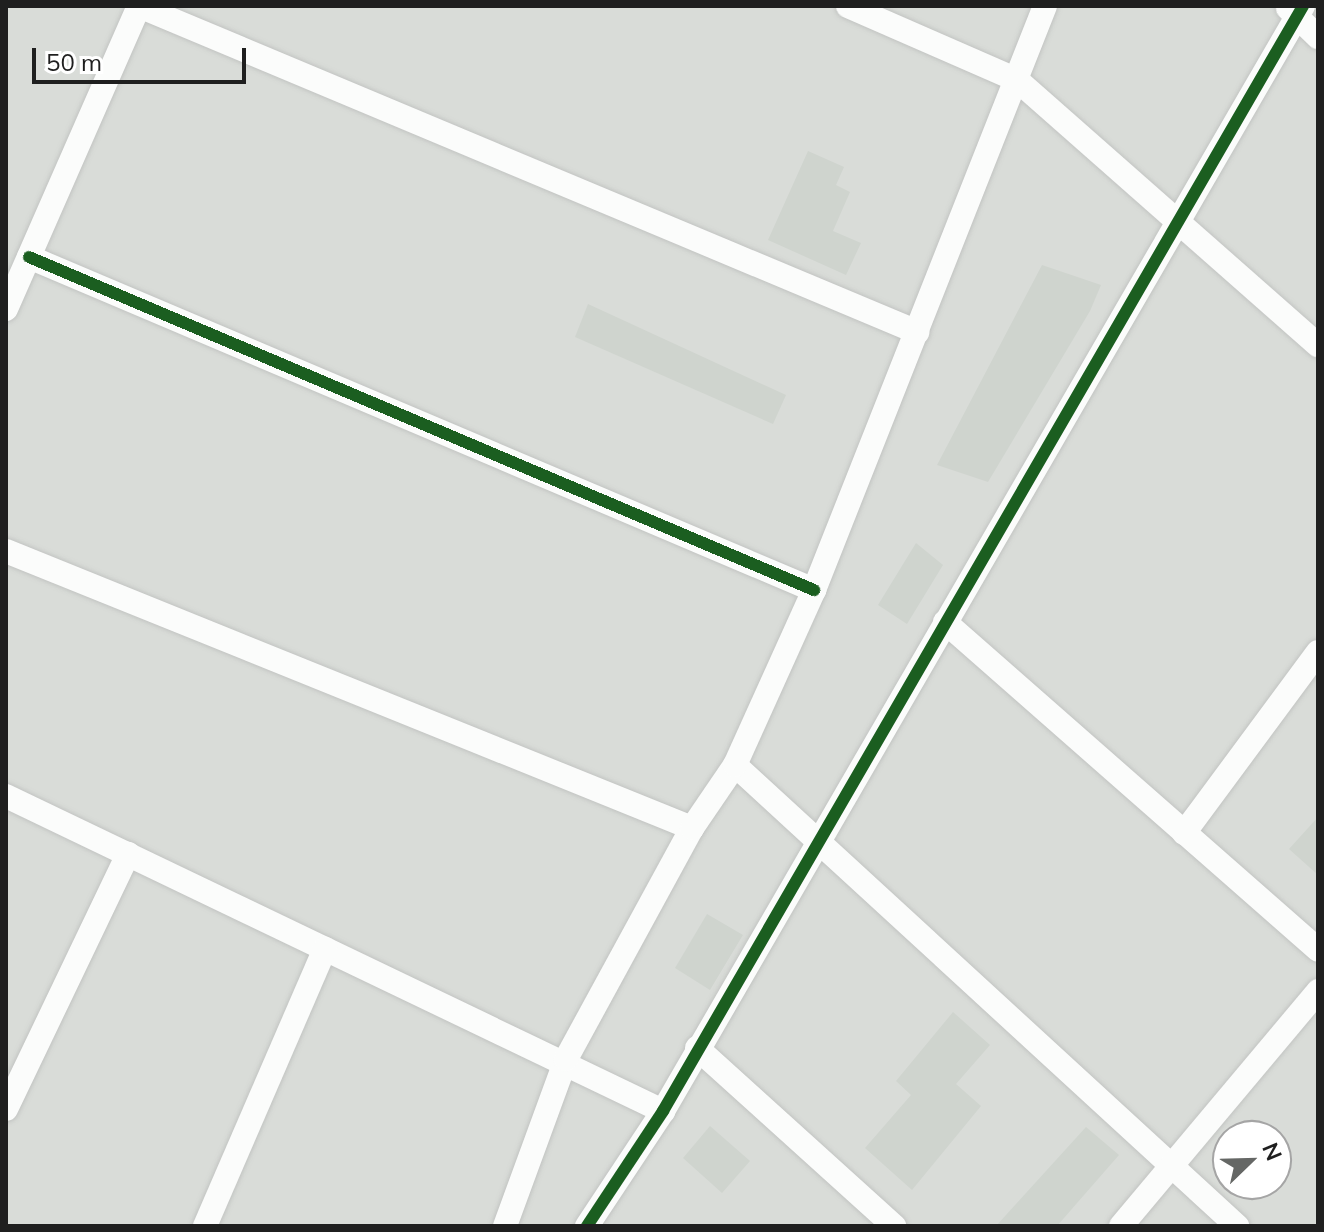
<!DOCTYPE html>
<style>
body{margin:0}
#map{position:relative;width:1324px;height:1232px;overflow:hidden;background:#e7ede7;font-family:Mulish,sans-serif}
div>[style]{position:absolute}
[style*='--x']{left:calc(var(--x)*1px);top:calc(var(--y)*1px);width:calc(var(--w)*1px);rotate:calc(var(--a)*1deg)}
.residential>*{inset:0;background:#d9dcd8}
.building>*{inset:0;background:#cfd4ce}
.roads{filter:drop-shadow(0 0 2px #c2c4c2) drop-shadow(0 0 2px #c2c4c2)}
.minor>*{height:24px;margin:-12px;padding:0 12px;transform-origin:12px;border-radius:12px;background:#fbfcfb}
.cycleway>*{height:12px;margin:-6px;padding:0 6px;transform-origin:6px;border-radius:6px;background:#1b5e20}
span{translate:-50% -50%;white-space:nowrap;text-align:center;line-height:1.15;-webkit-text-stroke:7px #fff;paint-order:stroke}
.frame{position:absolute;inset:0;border:8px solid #1f1f1f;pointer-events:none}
.north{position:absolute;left:1212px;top:1120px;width:80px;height:80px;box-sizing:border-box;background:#fff;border:2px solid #a5a5a5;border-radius:50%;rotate:67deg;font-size:22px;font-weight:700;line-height:32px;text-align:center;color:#1f1f1f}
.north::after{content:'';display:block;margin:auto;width:28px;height:36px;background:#656765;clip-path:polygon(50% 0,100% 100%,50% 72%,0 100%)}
.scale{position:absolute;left:32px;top:48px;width:214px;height:36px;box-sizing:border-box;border:4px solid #1f1f1f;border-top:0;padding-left:10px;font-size:24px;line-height:28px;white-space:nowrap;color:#1f1f1f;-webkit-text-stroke:6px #fff;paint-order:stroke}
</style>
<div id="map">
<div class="residential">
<div style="clip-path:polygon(evenodd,6px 6px,1318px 6px,1318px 1226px,6px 1226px,6px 6px,1228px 1136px,1276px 1136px,1276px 1184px,1228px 1184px,1228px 1136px)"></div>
</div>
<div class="building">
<div style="clip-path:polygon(808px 151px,844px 167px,836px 185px,850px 192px,833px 231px,861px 243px,846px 275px,768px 240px)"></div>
<div style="clip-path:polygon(1042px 265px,1101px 285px,1090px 311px,988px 482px,937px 465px)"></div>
<div style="clip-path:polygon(588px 304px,786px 395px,773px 424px,575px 337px)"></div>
<div style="clip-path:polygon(916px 543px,943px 565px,907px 624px,878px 605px)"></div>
<div style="clip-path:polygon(1318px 817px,1318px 875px,1289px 849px)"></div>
<div style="clip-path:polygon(707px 914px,743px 935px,710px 990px,675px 968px)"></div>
<div style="clip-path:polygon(953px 1012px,990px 1045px,956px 1084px,981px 1106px,912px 1190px,865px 1148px,911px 1095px,896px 1081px)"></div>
<div style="clip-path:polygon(710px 1126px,750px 1161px,722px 1193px,683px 1158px)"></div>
<div style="clip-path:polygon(1086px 1127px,1119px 1155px,1057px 1226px,996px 1226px)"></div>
</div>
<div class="roads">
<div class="minor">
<div style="--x:139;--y:6;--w:844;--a:22.73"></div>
<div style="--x:848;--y:6;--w:184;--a:23.6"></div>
<div style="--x:1017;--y:80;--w:401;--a:41.4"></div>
<div style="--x:1288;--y:8;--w:42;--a:44"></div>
<div style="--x:29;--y:257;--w:853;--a:22.99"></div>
<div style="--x:6;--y:309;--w:331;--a:-66.3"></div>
<div style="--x:6;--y:551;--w:740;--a:21.99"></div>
<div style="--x:945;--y:622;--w:497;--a:41.3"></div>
<div style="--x:735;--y:765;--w:682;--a:42.56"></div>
<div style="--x:6;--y:796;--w:729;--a:25.62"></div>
<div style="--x:1184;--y:833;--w:225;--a:-53.5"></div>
<div style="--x:697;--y:1048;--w:266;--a:42.1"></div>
<div style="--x:6;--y:1109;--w:283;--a:-64.4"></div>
<div style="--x:205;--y:1226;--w:302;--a:-66.6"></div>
<div style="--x:505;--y:1226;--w:178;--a:-69.9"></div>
<div style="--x:566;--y:1059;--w:263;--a:-61.4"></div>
<div style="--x:692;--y:828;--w:76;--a:-55.7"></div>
<div style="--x:735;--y:765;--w:192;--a:-65.7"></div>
<div style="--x:814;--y:590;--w:628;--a:-68.42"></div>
<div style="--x:587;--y:1226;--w:138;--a:-56.5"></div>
<div style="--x:663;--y:1111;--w:1277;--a:-59.92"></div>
<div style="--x:1121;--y:1226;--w:307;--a:-50"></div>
</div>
</div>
<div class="cycleway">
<div style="--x:29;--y:257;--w:853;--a:22.99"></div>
<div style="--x:587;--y:1226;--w:138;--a:-56.5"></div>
<div style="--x:663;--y:1111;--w:1277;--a:-59.92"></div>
</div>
<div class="frame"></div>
<div class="north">N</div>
<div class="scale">50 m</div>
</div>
